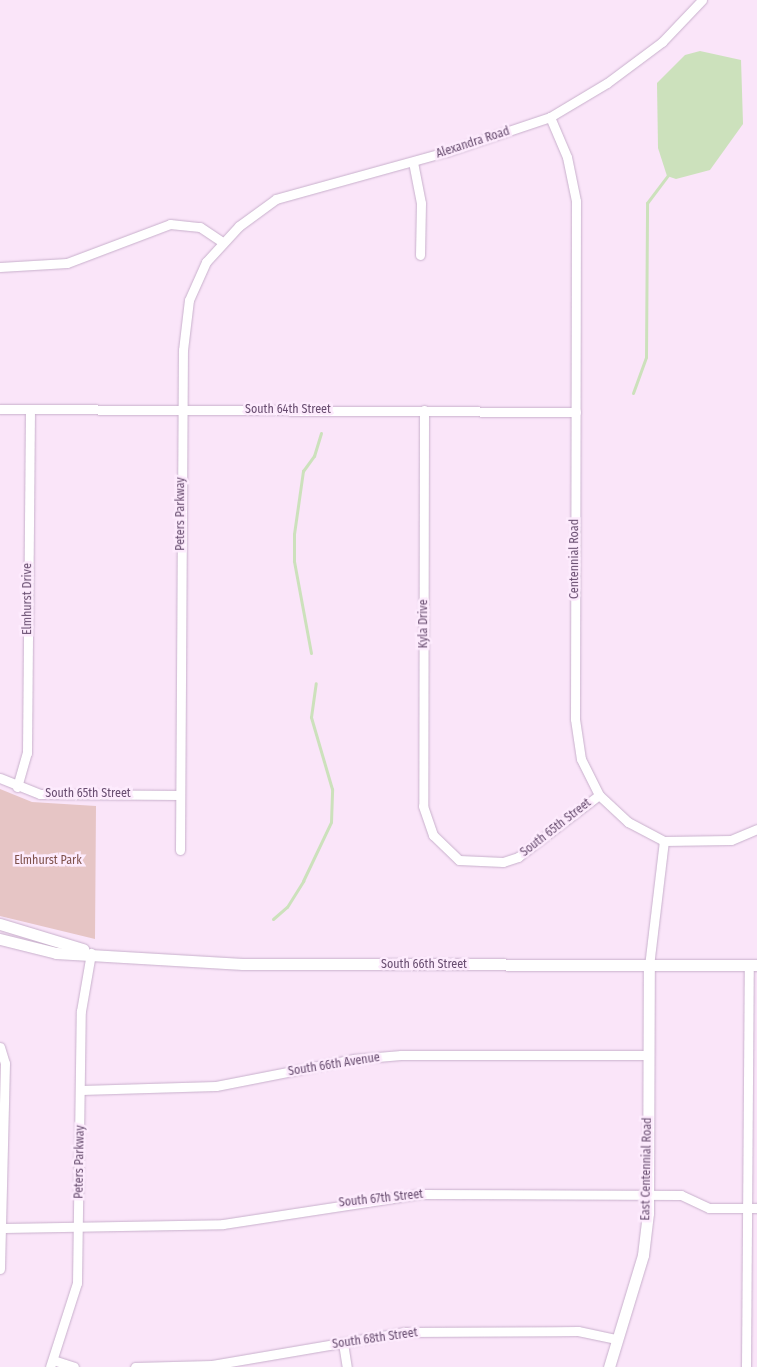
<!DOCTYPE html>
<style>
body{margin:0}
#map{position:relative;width:757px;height:1367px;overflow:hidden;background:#fae5f9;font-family:"Fira Sans Condensed",sans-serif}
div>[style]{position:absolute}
.green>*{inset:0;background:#e6c5c5}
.water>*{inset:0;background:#cce1bc}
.stream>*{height:3px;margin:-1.5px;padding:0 1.5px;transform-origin:1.5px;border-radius:1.5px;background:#cce1bc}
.roads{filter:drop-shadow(0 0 1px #c8b0cc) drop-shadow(0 0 1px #c8b0cc)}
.minor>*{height:9px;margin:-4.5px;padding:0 4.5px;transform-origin:4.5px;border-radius:4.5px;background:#fff}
.tertiary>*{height:11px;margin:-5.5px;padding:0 5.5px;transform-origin:5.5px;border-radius:5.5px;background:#fff}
span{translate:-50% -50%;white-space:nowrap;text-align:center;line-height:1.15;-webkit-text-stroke:5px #fdebfd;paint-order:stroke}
.street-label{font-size:12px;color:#684d70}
.park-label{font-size:12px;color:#7f524c}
</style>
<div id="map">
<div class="green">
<i style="clip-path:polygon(0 789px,32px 802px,96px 806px,95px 939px,0 916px)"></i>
</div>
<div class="water">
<i style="clip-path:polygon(700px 51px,741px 60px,743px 124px,710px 170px,676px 179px,667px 176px,658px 148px,657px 83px,685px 55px)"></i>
</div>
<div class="stream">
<i style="left:633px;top:393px;width:38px;rotate:-70deg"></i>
<i style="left:646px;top:357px;width:154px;rotate:-89.6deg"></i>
<i style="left:647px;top:203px;width:34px;rotate:-53deg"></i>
<i style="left:311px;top:653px;width:94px;rotate:-100.5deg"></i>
<i style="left:294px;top:561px;width:27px;rotate:-90deg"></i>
<i style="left:294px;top:534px;width:64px;rotate:-81.9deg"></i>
<i style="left:303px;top:471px;width:19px;rotate:-54deg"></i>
<i style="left:314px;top:456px;width:24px;rotate:-73deg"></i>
<i style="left:273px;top:919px;width:18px;rotate:-41deg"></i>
<i style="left:287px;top:907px;width:31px;rotate:-58deg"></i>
<i style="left:303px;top:881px;width:65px;rotate:-64.6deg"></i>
<i style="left:331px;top:822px;width:33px;rotate:-88deg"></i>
<i style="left:332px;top:789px;width:75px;rotate:-106.3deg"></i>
<i style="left:311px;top:717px;width:34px;rotate:-82deg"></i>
</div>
<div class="roads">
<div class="minor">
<i style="left:550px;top:117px;width:43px;rotate:67deg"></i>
<i style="left:567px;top:157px;width:45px;rotate:78.4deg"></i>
<i style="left:576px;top:201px;width:518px;rotate:90.11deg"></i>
<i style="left:575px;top:719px;width:40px;rotate:81.5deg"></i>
<i style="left:581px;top:759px;width:40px;rotate:63.4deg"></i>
<i style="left:599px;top:795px;width:40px;rotate:43deg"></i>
<i style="left:628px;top:822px;width:41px;rotate:27.8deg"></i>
<i style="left:664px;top:841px;width:67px;rotate:-0.9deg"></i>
<i style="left:731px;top:840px;width:28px;rotate:-23deg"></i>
<i style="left:413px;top:162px;width:42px;rotate:79deg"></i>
<i style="left:421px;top:203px;width:52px;rotate:91.1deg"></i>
<i style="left:0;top:267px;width:67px;rotate:-3.4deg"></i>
<i style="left:67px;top:263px;width:110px;rotate:-20.7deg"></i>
<i style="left:170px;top:224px;width:30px;rotate:6deg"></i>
<i style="left:200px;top:227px;width:27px;rotate:34deg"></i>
<i style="left:0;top:409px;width:576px;rotate:0.3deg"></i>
<i style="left:424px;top:410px;width:396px;rotate:90.1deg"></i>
<i style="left:423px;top:806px;width:31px;rotate:71deg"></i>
<i style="left:433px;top:835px;width:36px;rotate:44deg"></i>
<i style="left:459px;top:860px;width:44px;rotate:2.6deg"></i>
<i style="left:503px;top:862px;width:16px;rotate:-18deg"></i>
<i style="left:518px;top:857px;width:102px;rotate:-37.4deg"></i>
<i style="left:0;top:778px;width:43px;rotate:21.8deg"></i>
<i style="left:40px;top:794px;width:140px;rotate:0.4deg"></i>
<i style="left:17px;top:787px;width:35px;rotate:-74deg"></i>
<i style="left:27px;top:753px;width:344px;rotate:-89.5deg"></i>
<i style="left:180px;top:850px;width:500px;rotate:-89.66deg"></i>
<i style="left:183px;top:350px;width:50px;rotate:-83.2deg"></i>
<i style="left:189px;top:300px;width:42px;rotate:-65.9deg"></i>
<i style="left:206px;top:262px;width:49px;rotate:-47.5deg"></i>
<i style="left:239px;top:226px;width:46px;rotate:-36.1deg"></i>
<i style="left:276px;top:199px;width:176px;rotate:-15.5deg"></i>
<i style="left:446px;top:152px;width:110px;rotate:-18.6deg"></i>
<i style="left:550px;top:117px;width:66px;rotate:-30.8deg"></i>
<i style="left:607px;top:83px;width:69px;rotate:-36.7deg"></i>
<i style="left:662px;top:42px;width:58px;rotate:-46.4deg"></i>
<i style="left:649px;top:966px;width:126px;rotate:-83.2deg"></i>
<i style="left:0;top:1047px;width:17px;rotate:73deg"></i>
<i style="left:5px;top:1063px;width:206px;rotate:91.4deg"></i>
<i style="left:81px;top:1090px;width:135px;rotate:-1.7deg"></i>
<i style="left:216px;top:1086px;width:141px;rotate:-11.1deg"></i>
<i style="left:354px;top:1059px;width:47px;rotate:-4.9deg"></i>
<i style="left:401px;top:1055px;width:248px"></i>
<i style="left:4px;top:1228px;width:219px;rotate:-1deg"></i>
<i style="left:223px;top:1224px;width:197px;rotate:-8.7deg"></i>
<i style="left:418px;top:1194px;width:263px;rotate:0.2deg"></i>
<i style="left:681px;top:1195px;width:31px;rotate:25deg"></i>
<i style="left:709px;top:1208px;width:48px"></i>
<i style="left:343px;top:1343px;width:24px;rotate:81deg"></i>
<i style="left:53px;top:1360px;width:22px;rotate:18deg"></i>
<i style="left:50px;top:1367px;width:88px;rotate:-72.2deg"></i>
<i style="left:77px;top:1283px;width:272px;rotate:-89.2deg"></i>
<i style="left:81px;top:1011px;width:59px;rotate:-80.2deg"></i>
<i style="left:135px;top:1367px;width:77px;rotate:-1.5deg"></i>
<i style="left:212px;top:1365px;width:196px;rotate:-9.7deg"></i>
<i style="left:405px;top:1332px;width:173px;rotate:-0.3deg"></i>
<i style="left:578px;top:1331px;width:38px;rotate:12deg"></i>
<i style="left:746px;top:1367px;width:402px;rotate:-89.6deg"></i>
</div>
<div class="tertiary">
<i style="left:0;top:924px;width:87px;rotate:16.8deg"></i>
<i style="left:0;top:939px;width:58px;rotate:14deg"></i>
<i style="left:56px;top:953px;width:187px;rotate:3.4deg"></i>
<i style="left:243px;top:964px;width:514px;rotate:0.11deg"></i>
<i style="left:609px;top:1367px;width:117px;rotate:-73.1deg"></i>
<i style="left:643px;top:1255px;width:42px;rotate:-83.2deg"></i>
<i style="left:648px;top:1213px;width:247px;rotate:-89.8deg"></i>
</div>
</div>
<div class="street-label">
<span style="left:473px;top:143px;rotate:-18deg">Alexandra Road</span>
<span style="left:288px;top:410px">South 64th Street</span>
<span style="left:181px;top:514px;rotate:-90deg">Peters Parkway</span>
<span style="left:575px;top:559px;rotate:-90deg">Centennial Road</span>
<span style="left:28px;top:599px;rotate:-90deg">Elmhurst Drive</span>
<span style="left:424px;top:624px;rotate:-90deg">Kyla Drive</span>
<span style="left:88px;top:794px">South 65th Street</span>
<span style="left:556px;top:828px;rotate:-38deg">South 65th Street</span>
<span style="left:424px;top:965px">South 66th Street</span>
<span style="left:334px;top:1065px;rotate:-9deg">South 66th Avenue</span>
<span style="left:80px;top:1162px;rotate:-89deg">Peters Parkway</span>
<span style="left:647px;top:1169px;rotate:-89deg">East Centennial Road</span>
<span style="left:381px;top:1199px;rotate:-6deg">South 67th Street</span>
<span style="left:375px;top:1339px;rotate:-8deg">South 68th Street</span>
</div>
<div class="park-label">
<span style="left:48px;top:861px">Elmhurst Park</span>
</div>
</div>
